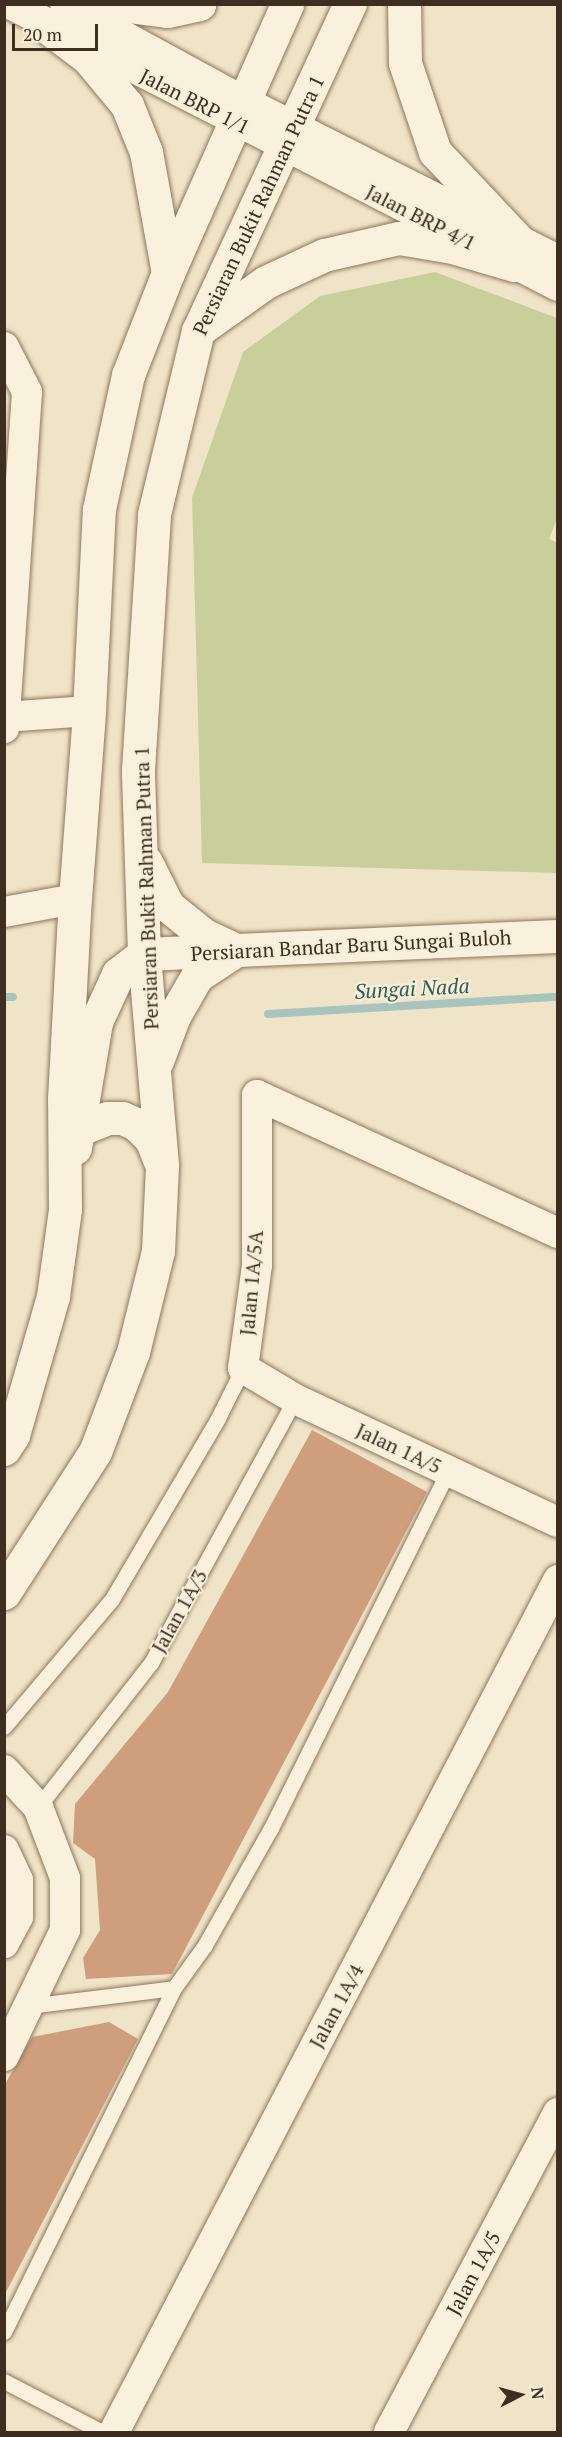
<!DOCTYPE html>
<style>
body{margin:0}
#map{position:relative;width:562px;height:2437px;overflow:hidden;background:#f0e4c8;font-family:"PT Serif",serif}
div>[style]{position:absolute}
.green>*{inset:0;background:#c9cf9b}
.stream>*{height:8px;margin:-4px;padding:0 4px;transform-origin:4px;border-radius:4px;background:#a9c4bc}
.building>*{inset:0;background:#cf9f7d}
.roads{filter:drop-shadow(0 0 2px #8d765c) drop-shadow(0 0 2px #8d765c)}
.lane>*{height:15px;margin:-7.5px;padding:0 7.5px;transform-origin:7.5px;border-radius:7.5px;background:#faf1dc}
.street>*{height:30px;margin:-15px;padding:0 15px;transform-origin:15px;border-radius:15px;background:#faf1dc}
.secondary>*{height:33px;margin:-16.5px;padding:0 16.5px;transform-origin:16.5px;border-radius:16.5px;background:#faf1dc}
span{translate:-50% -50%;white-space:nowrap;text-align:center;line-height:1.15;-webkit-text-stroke:4.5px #f7eed8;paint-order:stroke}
.street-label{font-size:20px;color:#3d2e20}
.water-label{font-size:21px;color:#2f5d5a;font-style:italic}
.frame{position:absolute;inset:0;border:6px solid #3d2e20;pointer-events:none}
.north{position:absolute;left:490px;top:2365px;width:60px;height:60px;-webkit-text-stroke:4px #f7eed8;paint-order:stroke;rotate:84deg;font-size:16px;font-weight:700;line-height:24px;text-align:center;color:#3d2e20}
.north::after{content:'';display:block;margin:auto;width:21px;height:27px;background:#3d2e20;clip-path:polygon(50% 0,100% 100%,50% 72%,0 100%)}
.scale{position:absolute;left:12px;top:24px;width:86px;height:27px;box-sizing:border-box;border:3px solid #3d2e20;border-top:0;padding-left:8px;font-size:18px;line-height:21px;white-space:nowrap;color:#3d2e20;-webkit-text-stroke:4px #f7eed8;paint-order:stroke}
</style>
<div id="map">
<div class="green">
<i style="clip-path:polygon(435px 272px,557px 318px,558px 516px,549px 539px,558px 543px,557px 873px,202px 863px,192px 498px,243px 352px,320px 296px)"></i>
</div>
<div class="stream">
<i style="left:4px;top:997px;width:9px"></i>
<i style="left:268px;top:1014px;width:290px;rotate:-3.4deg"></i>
</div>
<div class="building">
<i style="clip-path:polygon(312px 1430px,427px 1492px,172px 1974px,86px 1979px,83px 1958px,100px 1930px,95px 1859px,73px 1843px,75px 1804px,168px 1692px)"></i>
<i style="clip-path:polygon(109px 2022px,138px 2039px,4px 2296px,4px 2086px,32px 2037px)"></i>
</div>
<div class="roads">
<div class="lane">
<i style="left:4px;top:1727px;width:167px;rotate:-49.8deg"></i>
<i style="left:112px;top:1599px;width:210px;rotate:-59.6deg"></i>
<i style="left:218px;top:1418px;width:56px;rotate:-63.4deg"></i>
<i style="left:38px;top:1807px;width:183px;rotate:-51.9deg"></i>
<i style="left:151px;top:1663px;width:301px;rotate:-61.4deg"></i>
<i style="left:28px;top:2006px;width:147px;rotate:-7deg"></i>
<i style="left:174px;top:1988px;width:53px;rotate:-54.2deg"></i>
<i style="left:205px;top:1945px;width:134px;rotate:-60.6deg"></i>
<i style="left:271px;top:1828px;width:398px;rotate:-63.6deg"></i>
<i style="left:4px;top:2332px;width:384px;rotate:-63.7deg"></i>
<i style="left:4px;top:2381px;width:110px;rotate:27.5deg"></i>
</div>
<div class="street">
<i style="left:10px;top:4px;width:616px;rotate:27.23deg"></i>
<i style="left:65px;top:4px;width:205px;rotate:28.6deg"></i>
<i style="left:245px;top:102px;width:351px;rotate:26.8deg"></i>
<i style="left:4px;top:347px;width:51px;rotate:62.9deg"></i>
<i style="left:27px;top:392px;width:337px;rotate:93.9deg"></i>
<i style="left:4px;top:717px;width:85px;rotate:-4deg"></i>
<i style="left:4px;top:912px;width:72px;rotate:-10.4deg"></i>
<i style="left:558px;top:1233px;width:331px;rotate:-155.4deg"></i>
<i style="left:257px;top:1095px;width:170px;rotate:90deg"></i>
<i style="left:257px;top:1265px;width:104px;rotate:97.7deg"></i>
<i style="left:243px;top:1368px;width:61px;rotate:30.8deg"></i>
<i style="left:295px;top:1399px;width:290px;rotate:25.1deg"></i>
<i style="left:4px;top:1770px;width:50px;rotate:47.4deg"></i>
<i style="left:38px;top:1807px;width:76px;rotate:69.2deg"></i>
<i style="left:65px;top:1878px;width:52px;rotate:90deg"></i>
<i style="left:65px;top:1930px;width:140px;rotate:115.8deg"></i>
<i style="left:4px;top:1850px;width:33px;rotate:65deg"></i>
<i style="left:18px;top:1880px;width:37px;rotate:90deg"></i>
<i style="left:18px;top:1917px;width:30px;rotate:118deg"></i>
<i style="left:114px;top:2432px;width:961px;rotate:-62.47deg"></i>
<i style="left:389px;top:2432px;width:361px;rotate:-62.1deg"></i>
</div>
<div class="secondary">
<i style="left:112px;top:4px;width:55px;rotate:7.3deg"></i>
<i style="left:167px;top:11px;width:33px;rotate:-12deg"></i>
<i style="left:404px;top:4px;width:59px;rotate:89deg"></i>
<i style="left:405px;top:63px;width:94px;rotate:71.4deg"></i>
<i style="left:435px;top:152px;width:122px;rotate:46.7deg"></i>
<i style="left:42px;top:23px;width:58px;rotate:37.3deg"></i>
<i style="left:88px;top:58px;width:61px;rotate:50.3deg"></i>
<i style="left:127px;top:105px;width:51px;rotate:68deg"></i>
<i style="left:146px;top:152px;width:123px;rotate:79.7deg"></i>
<i style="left:200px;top:329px;width:81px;rotate:-35.5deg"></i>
<i style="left:266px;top:282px;width:64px;rotate:-25deg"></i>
<i style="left:324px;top:255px;width:77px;rotate:-12.8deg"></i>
<i style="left:399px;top:238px;width:54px;rotate:9.6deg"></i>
<i style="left:452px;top:247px;width:65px;rotate:16.2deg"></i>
<i style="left:146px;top:862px;width:49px;rotate:63.4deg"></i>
<i style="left:168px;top:906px;width:46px;rotate:38.9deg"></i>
<i style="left:204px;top:935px;width:35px;rotate:25deg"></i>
<i style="left:144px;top:954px;width:414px;rotate:-2.5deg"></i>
<i style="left:157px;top:1061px;width:48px;rotate:-69.3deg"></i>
<i style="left:174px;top:1016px;width:46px;rotate:-60.1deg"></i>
<i style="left:197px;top:976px;width:45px;rotate:-33.3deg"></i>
<i style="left:81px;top:1111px;width:90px;rotate:-80.4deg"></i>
<i style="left:96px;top:1022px;width:53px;rotate:-65.4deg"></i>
<i style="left:118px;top:974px;width:33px;rotate:-38deg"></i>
<i style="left:75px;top:1148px;width:18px;rotate:-81deg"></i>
<i style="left:78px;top:1130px;width:31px;rotate:-22deg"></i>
<i style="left:107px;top:1118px;width:15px"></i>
<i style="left:122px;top:1118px;width:15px;rotate:23deg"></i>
<i style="left:136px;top:1124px;width:21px;rotate:45deg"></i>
<i style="left:151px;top:1139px;width:24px;rotate:68deg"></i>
<i style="left:4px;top:1449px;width:17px;rotate:-57deg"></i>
<i style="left:13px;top:1435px;width:145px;rotate:-73.9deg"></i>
<i style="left:53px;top:1296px;width:88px;rotate:-82.1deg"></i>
<i style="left:65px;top:1209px;width:110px;rotate:-90.5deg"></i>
<i style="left:64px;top:1099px;width:200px;rotate:-86.9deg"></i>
<i style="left:75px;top:899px;width:189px;rotate:-85.7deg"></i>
<i style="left:89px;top:711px;width:202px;rotate:-87.2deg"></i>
<i style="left:99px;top:509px;width:137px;rotate:-77.8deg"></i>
<i style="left:128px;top:375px;width:110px;rotate:-68.6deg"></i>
<i style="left:168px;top:273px;width:294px;rotate:-66.1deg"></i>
<i style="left:4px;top:1593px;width:168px;rotate:-57.2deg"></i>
<i style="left:95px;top:1452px;width:107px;rotate:-69.2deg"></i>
<i style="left:133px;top:1352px;width:104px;rotate:-76.1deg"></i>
<i style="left:158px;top:1251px;width:86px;rotate:-87.3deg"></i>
<i style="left:162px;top:1165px;width:212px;rotate:-94.9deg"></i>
<i style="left:144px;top:954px;width:184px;rotate:-91.9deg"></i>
<i style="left:138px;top:770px;width:256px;rotate:-86.4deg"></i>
<i style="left:154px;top:514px;width:188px;rotate:-76.5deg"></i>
<i style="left:198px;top:331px;width:361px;rotate:-65.1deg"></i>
</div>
</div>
<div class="street-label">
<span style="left:195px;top:101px;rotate:27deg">Jalan BRP 1/1</span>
<span style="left:258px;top:205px;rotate:-65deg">Persiaran Bukit Rahman Putra 1</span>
<span style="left:421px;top:217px;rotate:27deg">Jalan BRP 4/1</span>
<span style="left:146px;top:888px;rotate:-92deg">Persiaran Bukit Rahman Putra 1</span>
<span style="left:351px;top:945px;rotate:-3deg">Persiaran Bandar Baru Sungai Buloh</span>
<span style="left:251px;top:1283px;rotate:-85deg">Jalan 1A/5A</span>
<span style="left:399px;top:1448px;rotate:25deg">Jalan 1A/5</span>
<span style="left:179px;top:1611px;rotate:-61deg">Jalan 1A/3</span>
<span style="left:336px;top:2006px;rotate:-62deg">Jalan 1A/4</span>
<span style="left:473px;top:2273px;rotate:-62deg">Jalan 1A/5</span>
</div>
<div class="water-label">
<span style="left:412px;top:988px;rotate:-3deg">Sungai Nada</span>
</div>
<div class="frame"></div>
<div class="north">N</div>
<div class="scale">20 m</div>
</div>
